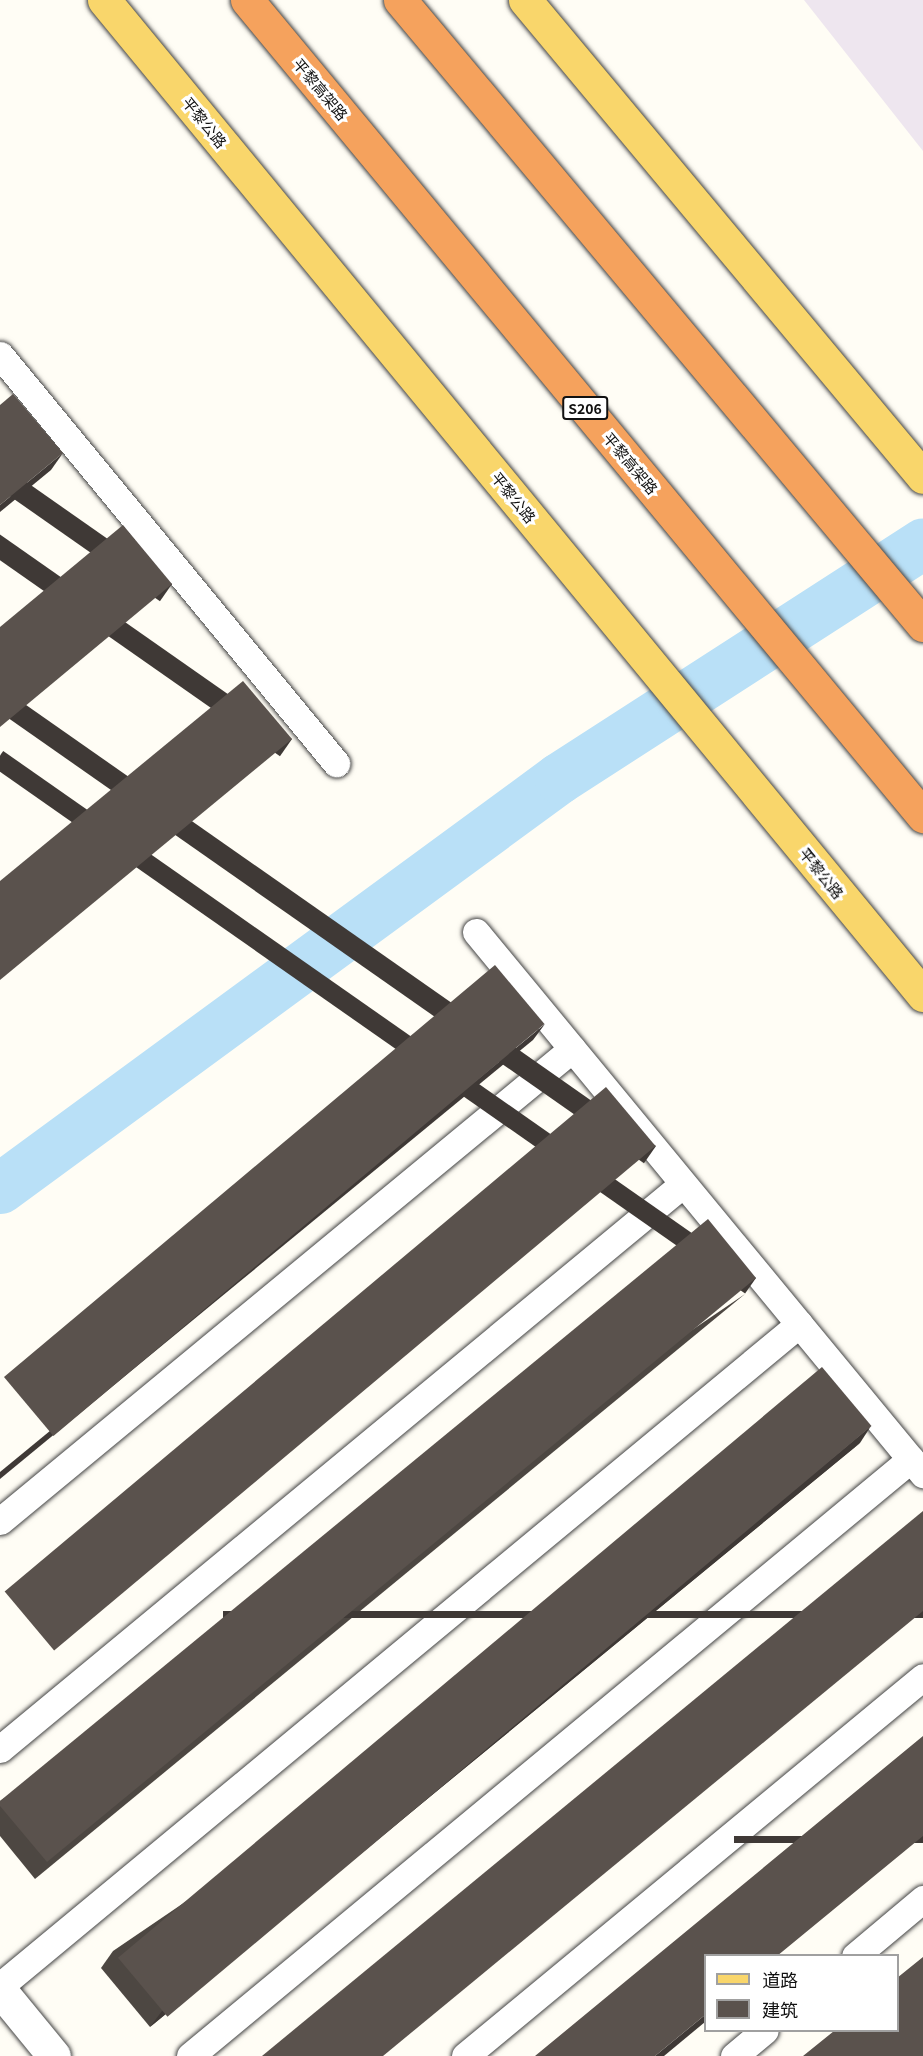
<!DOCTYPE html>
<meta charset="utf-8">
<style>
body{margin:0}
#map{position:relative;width:923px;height:2056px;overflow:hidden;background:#fffdf5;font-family:Georgia,"Noto Sans SC",serif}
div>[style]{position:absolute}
.industrial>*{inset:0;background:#eee6ef}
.canal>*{height:51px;margin:-25.5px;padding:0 25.5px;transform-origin:25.5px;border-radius:25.5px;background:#b9e0f7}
.roads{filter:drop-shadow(0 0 2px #444) drop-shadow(0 0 2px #444)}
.lane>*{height:27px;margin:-13.5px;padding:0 13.5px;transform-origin:13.5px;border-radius:13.5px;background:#fff}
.street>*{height:33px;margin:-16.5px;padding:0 16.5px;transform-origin:16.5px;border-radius:16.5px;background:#fff}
.primary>*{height:33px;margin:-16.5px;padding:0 16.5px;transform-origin:16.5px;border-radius:16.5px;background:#f9d66b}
.highway>*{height:33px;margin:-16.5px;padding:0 16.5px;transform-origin:16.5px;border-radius:16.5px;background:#f5a25d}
.wall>*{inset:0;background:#4d4742}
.shaded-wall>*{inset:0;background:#3f3936;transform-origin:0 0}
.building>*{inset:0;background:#5a524d;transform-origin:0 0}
span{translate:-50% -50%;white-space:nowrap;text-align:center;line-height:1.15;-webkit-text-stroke:6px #fff;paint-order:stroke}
.shield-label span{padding:2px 4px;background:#fff;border:2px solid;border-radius:4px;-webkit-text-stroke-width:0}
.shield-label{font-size:14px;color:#111;font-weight:700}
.street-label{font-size:15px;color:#111}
.legend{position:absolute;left:704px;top:1954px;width:195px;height:78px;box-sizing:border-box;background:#fff;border:2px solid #a0a0a0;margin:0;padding:8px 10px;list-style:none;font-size:18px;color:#111}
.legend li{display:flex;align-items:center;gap:12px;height:30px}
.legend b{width:30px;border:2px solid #a0a0a0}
</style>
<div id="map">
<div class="industrial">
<i style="clip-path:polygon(804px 0,923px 0,923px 151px)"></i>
</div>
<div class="canal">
<i style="left:0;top:1188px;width:693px;rotate:-36.26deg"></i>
<i style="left:559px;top:778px;width:433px;rotate:-32.8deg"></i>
</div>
<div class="roads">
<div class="lane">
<i style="left:0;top:355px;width:529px;rotate:50.53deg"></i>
<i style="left:476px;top:932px;width:703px;rotate:50.49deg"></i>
<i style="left:0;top:1521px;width:742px;rotate:-39.53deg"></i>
<i style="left:0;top:1749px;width:886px;rotate:-39.6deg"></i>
<i style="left:855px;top:1956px;width:89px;rotate:-40deg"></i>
<i style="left:0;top:1986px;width:1038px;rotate:-39.64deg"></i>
<i style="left:190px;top:2056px;width:936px;rotate:-39.63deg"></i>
<i style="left:465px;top:2056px;width:594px;rotate:-39.61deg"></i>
<i style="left:734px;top:2056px;width:40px;rotate:-40deg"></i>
</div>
<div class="street">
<i style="left:0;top:1990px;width:85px;rotate:50.7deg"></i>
</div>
<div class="primary">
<i style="left:104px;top:0;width:1289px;rotate:50.54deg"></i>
<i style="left:525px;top:0;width:621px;rotate:50.16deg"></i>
</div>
<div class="highway">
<i style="left:247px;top:0;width:1060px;rotate:50.36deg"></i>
<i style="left:400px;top:0;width:815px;rotate:50.08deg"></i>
</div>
</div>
<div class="wall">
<i style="clip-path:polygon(745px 1294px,35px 1879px,0 1836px,0 1801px)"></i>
<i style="clip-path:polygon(860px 1443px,150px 2027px,101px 1968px,113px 1951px)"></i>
</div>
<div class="shaded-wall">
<i style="clip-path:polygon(63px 453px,51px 470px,0 512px,0 505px)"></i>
<i style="left:172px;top:584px;width:21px;height:224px;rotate:125deg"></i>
<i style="left:292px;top:739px;width:21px;height:379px;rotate:125deg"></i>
<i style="clip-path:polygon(545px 1024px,533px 1040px,0 1479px,0 1472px)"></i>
<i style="left:656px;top:1146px;width:21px;height:850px;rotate:125deg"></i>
<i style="left:756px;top:1278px;width:19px;height:919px;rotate:125deg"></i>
<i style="clip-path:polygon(871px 1426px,860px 1443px,150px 2027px,162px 2011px)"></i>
<i style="left:923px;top:1611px;width:7px;height:700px;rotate:90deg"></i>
<i style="left:923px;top:1836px;width:7px;height:189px;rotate:90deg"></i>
<i style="clip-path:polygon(705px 2015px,705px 2022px,664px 2056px,655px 2056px)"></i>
</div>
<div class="building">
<i style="clip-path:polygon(13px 394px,63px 453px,0 505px,0 405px)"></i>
<i style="clip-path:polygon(123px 525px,172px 584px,0 727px,0 627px)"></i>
<i style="clip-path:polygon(243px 681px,292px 739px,0 980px,0 881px)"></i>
<i style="left:495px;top:965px;width:77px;height:641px;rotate:50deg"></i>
<i style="left:606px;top:1087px;width:77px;height:785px;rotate:50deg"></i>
<i style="clip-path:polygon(708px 1219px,756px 1278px,47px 1862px,0 1806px,0 1801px)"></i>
<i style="left:822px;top:1367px;width:77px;height:919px;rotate:50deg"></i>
<i style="clip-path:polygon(923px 1511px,923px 1611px,383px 2056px,262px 2056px)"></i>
<i style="clip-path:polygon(923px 1736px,923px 1836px,777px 1956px,705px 1956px,705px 2015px,655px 2056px,535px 2056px)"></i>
<i style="clip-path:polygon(923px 1957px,923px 2056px,803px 2056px,834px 2031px,897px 2031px,897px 1978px)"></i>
</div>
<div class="shield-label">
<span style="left:585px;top:408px">S206</span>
</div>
<div class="street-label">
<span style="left:321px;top:89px;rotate:50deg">平黎高架路</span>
<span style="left:205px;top:122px;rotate:51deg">平黎公路</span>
<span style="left:631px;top:463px;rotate:50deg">平黎高架路</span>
<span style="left:514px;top:497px;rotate:51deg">平黎公路</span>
<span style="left:822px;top:873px;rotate:51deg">平黎公路</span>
</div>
<ul class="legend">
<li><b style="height:8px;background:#f9d66b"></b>道路</li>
<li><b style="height:16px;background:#5a524d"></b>建筑</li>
</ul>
</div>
